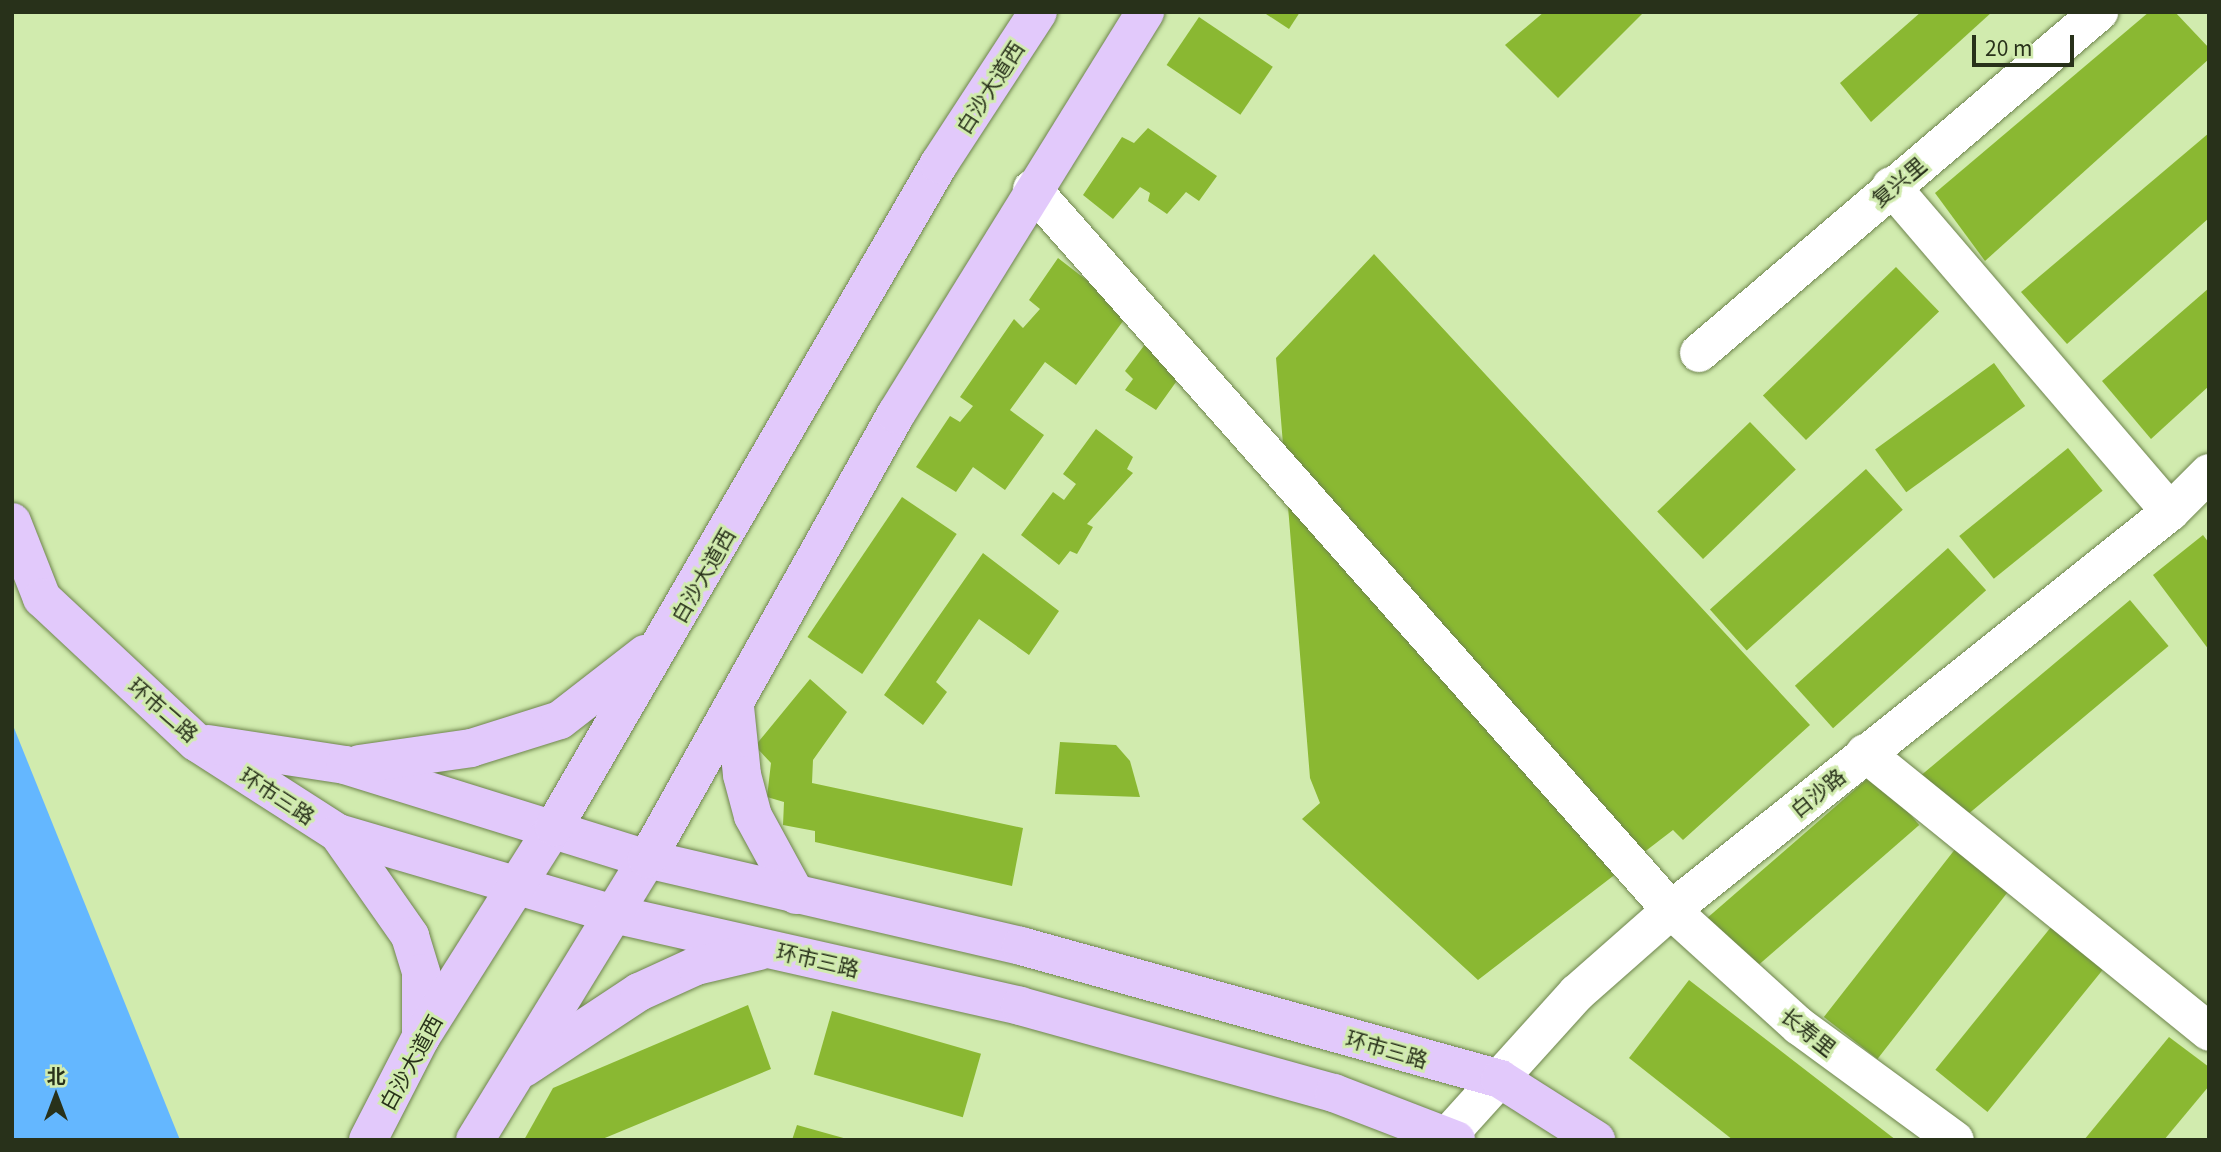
<!DOCTYPE html>
<meta charset="utf-8">
<style>
body{margin:0}
#map{position:relative;width:2221px;height:1152px;overflow:hidden;background:#d1ebae;font-family:Georgia,"Noto Sans SC",serif}
div>[style]{position:absolute}
.water>*{inset:0;background:#64b7ff}
.building>*{inset:0;background:#8ab832;transform-origin:0 0}
.roads{filter:drop-shadow(0 0 2px #6e844d) drop-shadow(0 0 2px #6e844d)}
.minor>*{height:38px;margin:-19px;padding:0 19px;transform-origin:19px;border-radius:19px;background:#fff}
.major>*{height:38px;margin:-19px;padding:0 19px;transform-origin:19px;border-radius:19px;background:#e2c9fb}
span{translate:-50% -50%;white-space:nowrap;text-align:center;line-height:1.15;-webkit-text-stroke:6px #d1ebae;paint-order:stroke}
.street-label{font-size:21px;color:#28311a}
.frame{position:absolute;inset:0;border:14px solid #28311a;pointer-events:none}
.north{position:absolute;left:21px;top:1061px;width:70px;height:70px;-webkit-text-stroke:5px #d1ebae;paint-order:stroke;rotate:0deg;font-size:19px;font-weight:700;line-height:28px;text-align:center;color:#28311a}
.north::after{content:'';display:block;margin:auto;width:24px;height:32px;background:#28311a;clip-path:polygon(50% 0,100% 100%,50% 72%,0 100%)}
.scale{position:absolute;left:1972px;top:35px;width:102px;height:32px;box-sizing:border-box;border:4px solid #28311a;border-top:0;padding-left:9px;font-size:21px;line-height:24px;white-space:nowrap;color:#28311a;-webkit-text-stroke:5px #d1ebae;paint-order:stroke}
</style>
<div id="map">
<div class="water">
<i style="clip-path:polygon(12px 723px,180px 1140px,12px 1140px)"></i>
</div>
<div class="building">
<i style="clip-path:polygon(1263px 12px,1300px 12px,1289px 29px)"></i>
<i style="clip-path:polygon(1544px 12px,1644px 12px,1558px 98px,1505px 45px)"></i>
<i style="clip-path:polygon(1921px 12px,1992px 12px,1871px 122px,1840px 83px)"></i>
<i style="clip-path:polygon(2149px 12px,2175px 12px,2209px 48px,2209px 59px,1985px 261px,1935px 193px)"></i>
<i style="left:1199px;top:17px;width:89px;height:58px;rotate:34deg"></i>
<i style="clip-path:polygon(1148px 128px,1217px 176px,1199px 201px,1186px 192px,1167px 214px,1148px 201px,1150px 193px,1140px 187px,1113px 219px,1083px 195px,1122px 137px,1134px 143px)"></i>
<i style="clip-path:polygon(2209px 133px,2209px 218px,2067px 344px,2021px 292px)"></i>
<i style="clip-path:polygon(1374px 254px,1810px 725px,1683px 840px,1673px 830px,1478px 980px,1302px 819px,1320px 803px,1310px 778px,1276px 358px)"></i>
<i style="clip-path:polygon(1058px 258px,1129px 313px,1076px 385px,1045px 362px,1010px 410px,1044px 435px,1005px 490px,973px 467px,956px 492px,916px 467px,950px 416px,960px 422px,973px 406px,960px 397px,1014px 319px,1023px 328px,1040px 309px,1029px 300px)"></i>
<i style="left:1896px;top:267px;width:62px;height:185px;rotate:46deg"></i>
<i style="clip-path:polygon(2209px 288px,2209px 386px,2151px 439px,2102px 381px)"></i>
<i style="clip-path:polygon(1152px 335px,1191px 361px,1156px 410px,1125px 390px,1133px 379px,1125px 371px)"></i>
<i style="left:1994px;top:363px;width:53px;height:147px;rotate:54deg"></i>
<i style="left:1750px;top:422px;width:66px;height:129px;rotate:46deg"></i>
<i style="clip-path:polygon(1096px 429px,1133px 457px,1127px 469px,1133px 473px,1087px 524px,1093px 527px,1077px 554px,1070px 551px,1059px 565px,1021px 535px,1053px 492px,1064px 500px,1076px 484px,1063px 474px)"></i>
<i style="left:2068px;top:448px;width:55px;height:140px;rotate:51deg"></i>
<i style="left:1866px;top:469px;width:55px;height:210px;rotate:48deg"></i>
<i style="left:902px;top:497px;width:66px;height:169px;rotate:34deg"></i>
<i style="clip-path:polygon(2203px 535px,2209px 543px,2209px 650px,2153px 575px)"></i>
<i style="left:1948px;top:548px;width:57px;height:206px;rotate:48deg"></i>
<i style="clip-path:polygon(983px 553px,1059px 611px,1029px 655px,979px 619px,936px 682px,947px 692px,923px 725px,884px 695px)"></i>
<i style="left:2130px;top:600px;width:60px;height:275px;rotate:50deg"></i>
<i style="clip-path:polygon(810px 679px,847px 712px,813px 760px,812px 783px,1023px 828px,1012px 886px,815px 842px,815px 831px,783px 825px,784px 802px,767px 797px,771px 763px,755px 746px)"></i>
<i style="clip-path:polygon(1060px 742px,1116px 745px,1130px 761px,1140px 797px,1055px 794px)"></i>
<i style="left:1874px;top:773px;width:69px;height:223px;rotate:49deg"></i>
<i style="left:1963px;top:839px;width:68px;height:226px;rotate:38deg"></i>
<i style="left:2060px;top:916px;width:67px;height:198px;rotate:39deg"></i>
<i style="clip-path:polygon(1689px 980px,1896px 1140px,1733px 1140px,1629px 1058px)"></i>
<i style="clip-path:polygon(748px 1005px,771px 1069px,600px 1140px,524px 1140px,553px 1088px)"></i>
<i style="left:832px;top:1011px;width:155px;height:66px;rotate:16deg"></i>
<i style="clip-path:polygon(2169px 1037px,2209px 1067px,2209px 1086px,2164px 1140px,2084px 1140px)"></i>
<i style="clip-path:polygon(797px 1125px,847px 1139px,847px 1140px,792px 1140px)"></i>
</div>
<div class="roads">
<div class="minor">
<i style="left:1891px;top:186px;width:429px;rotate:49.4deg"></i>
<i style="left:1032px;top:189px;width:963px;rotate:48.45deg"></i>
<i style="left:1671px;top:910px;width:173px;rotate:42.2deg"></i>
<i style="left:1799px;top:1026px;width:193px;rotate:36.2deg"></i>
<i style="left:1699px;top:353px;width:526px;rotate:-40.45deg"></i>
<i style="left:1865px;top:753px;width:443px;rotate:39deg"></i>
<i style="left:1444px;top:1140px;width:198px;rotate:-47.9deg"></i>
<i style="left:1577px;top:993px;width:125px;rotate:-41.4deg"></i>
<i style="left:1671px;top:910px;width:638px;rotate:-38.58deg"></i>
<i style="left:2170px;top:512px;width:55px;rotate:-45deg"></i>
</div>
<div class="major">
<i style="left:12px;top:522px;width:82px;rotate:68.5deg"></i>
<i style="left:42px;top:598px;width:211px;rotate:43.1deg"></i>
<i style="left:196px;top:742px;width:169px;rotate:32.7deg"></i>
<i style="left:338px;top:833px;width:287px;rotate:16.4deg"></i>
<i style="left:613px;top:914px;width:417px;rotate:12.7deg"></i>
<i style="left:1020px;top:1006px;width:326px;rotate:15.5deg"></i>
<i style="left:1334px;top:1093px;width:131px;rotate:21.1deg"></i>
<i style="left:735px;top:707px;width:68px;rotate:84.1deg"></i>
<i style="left:742px;top:775px;width:42px;rotate:75deg"></i>
<i style="left:753px;top:816px;width:90px;rotate:61.4deg"></i>
<i style="left:208px;top:744px;width:139px;rotate:8.7deg"></i>
<i style="left:345px;top:765px;width:316px;rotate:17.3deg"></i>
<i style="left:647px;top:859px;width:384px;rotate:13.1deg"></i>
<i style="left:1021px;top:946px;width:497px;rotate:15.5deg"></i>
<i style="left:1500px;top:1079px;width:114px;rotate:32.4deg"></i>
<i style="left:359px;top:764px;width:113px;rotate:-8.1deg"></i>
<i style="left:471px;top:748px;width:93px;rotate:-17.5deg"></i>
<i style="left:560px;top:720px;width:108px;rotate:-37.8deg"></i>
<i style="left:338px;top:833px;width:126px;rotate:55deg"></i>
<i style="left:410px;top:936px;width:39px;rotate:73deg"></i>
<i style="left:421px;top:973px;width:64px;rotate:90deg"></i>
<i style="left:524px;top:1068px;width:138px;rotate:-33.5deg"></i>
<i style="left:639px;top:992px;width:63px;rotate:-24.5deg"></i>
<i style="left:696px;top:966px;width:65px;rotate:-13.4deg"></i>
<i style="left:368px;top:1140px;width:116px;rotate:-62.8deg"></i>
<i style="left:421px;top:1037px;width:249px;rotate:-57.7deg"></i>
<i style="left:554px;top:827px;width:767px;rotate:-59.86deg"></i>
<i style="left:939px;top:164px;width:181px;rotate:-56.9deg"></i>
<i style="left:475px;top:1140px;width:329px;rotate:-58.5deg"></i>
<i style="left:647px;top:859px;width:510px;rotate:-60.77deg"></i>
<i style="left:896px;top:414px;width:473px;rotate:-58.2deg"></i>
</div>
</div>
<div class="street-label">
<span style="left:989px;top:87px;rotate:-57deg">白沙大道西</span>
<span style="left:1898px;top:181px;rotate:-40deg">复兴里</span>
<span style="left:702px;top:575px;rotate:-60deg">白沙大道西</span>
<span style="left:164px;top:709px;rotate:41deg">环市二路</span>
<span style="left:1817px;top:792px;rotate:-39deg">白沙路</span>
<span style="left:278px;top:795px;rotate:33deg">环市三路</span>
<span style="left:818px;top:959px;rotate:13deg">环市三路</span>
<span style="left:1809px;top:1031px;rotate:38deg">长寿里</span>
<span style="left:1387px;top:1048px;rotate:16deg">环市三路</span>
<span style="left:410px;top:1062px;rotate:-61deg">白沙大道西</span>
</div>
<div class="frame"></div>
<div class="north">北</div>
<div class="scale">20 m</div>
</div>
